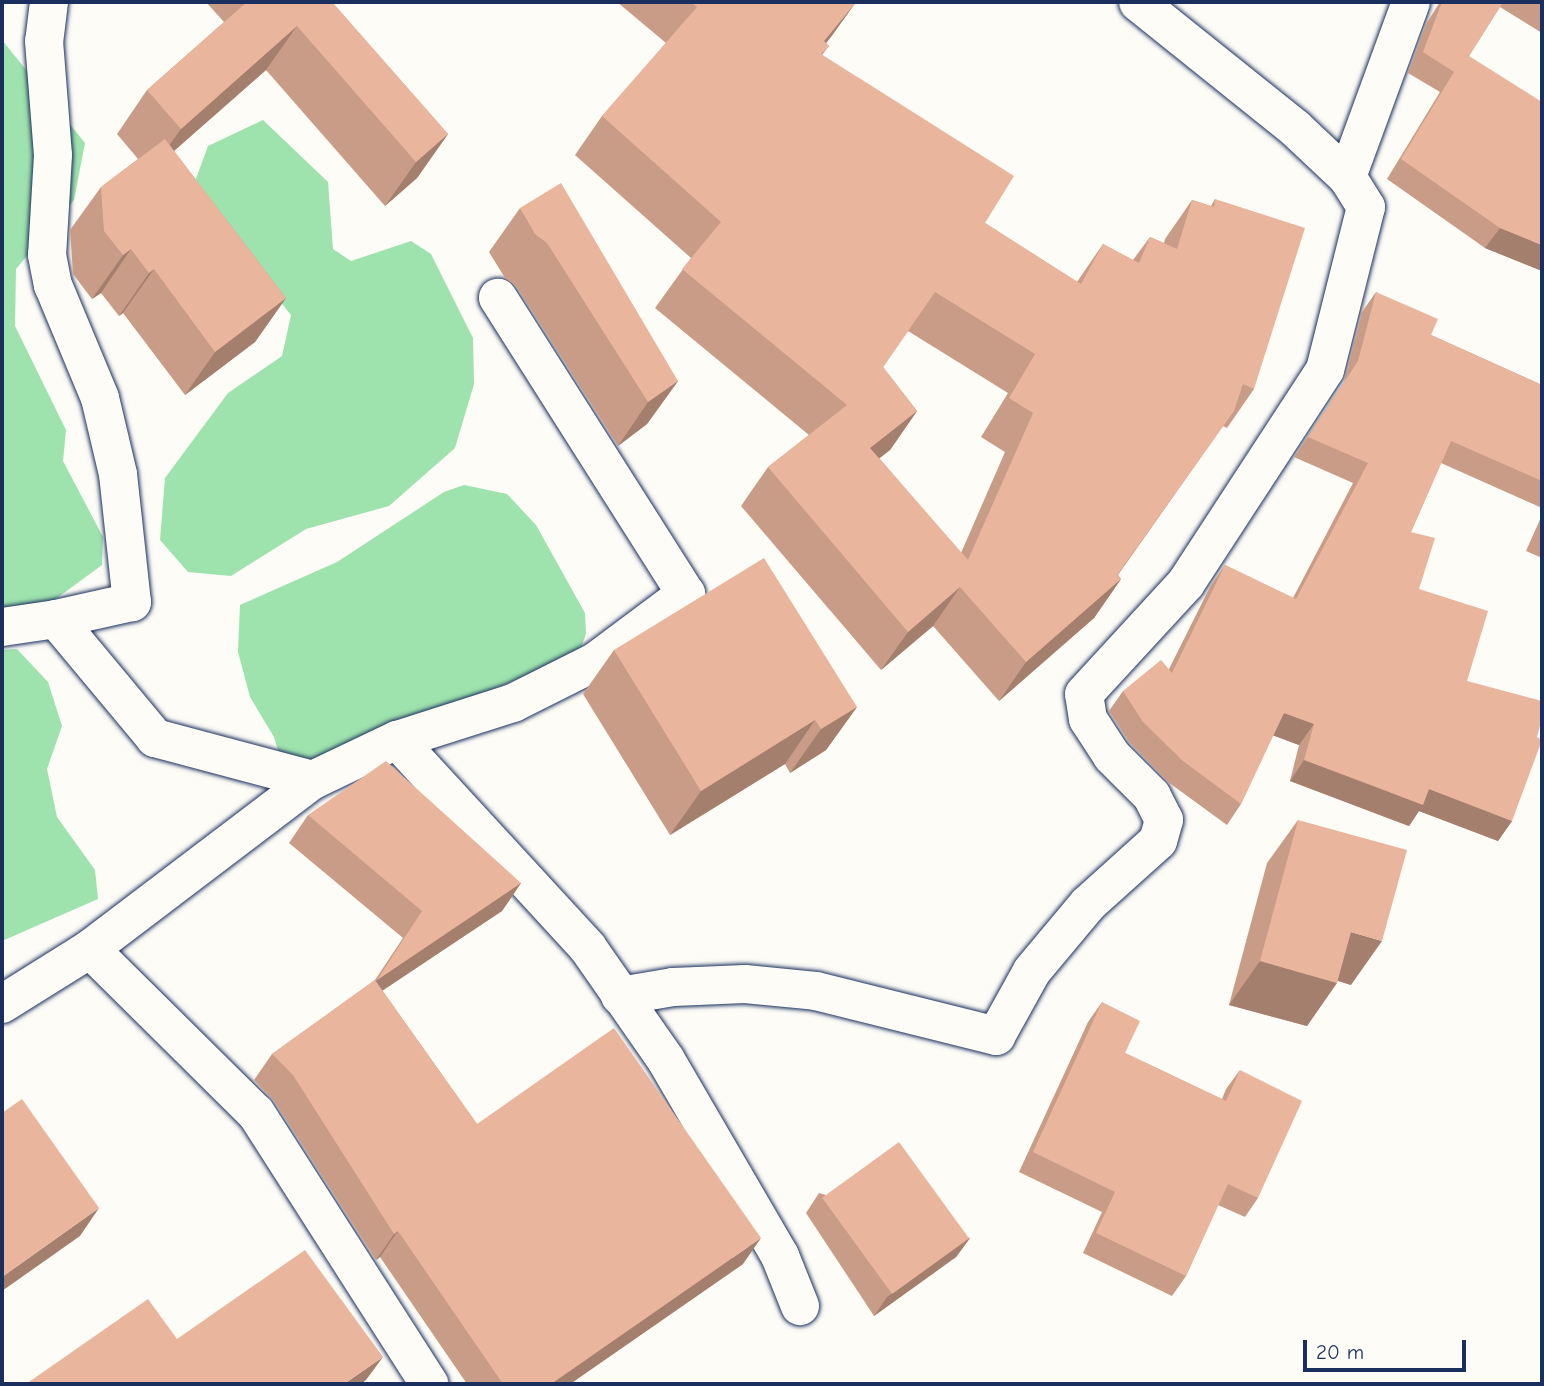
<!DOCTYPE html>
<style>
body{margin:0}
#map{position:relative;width:1544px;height:1386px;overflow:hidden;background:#fdfcf7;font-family:"Comic Neue",sans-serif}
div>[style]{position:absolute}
.green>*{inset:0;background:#9ee2ad}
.roads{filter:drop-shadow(0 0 2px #1b2f5e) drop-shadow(0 0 2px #1b2f5e)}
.minor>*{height:38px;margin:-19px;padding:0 19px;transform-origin:19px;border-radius:19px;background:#fdfcf7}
.wall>*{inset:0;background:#c99c87}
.shaded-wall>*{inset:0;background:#a47f6e}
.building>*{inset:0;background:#eab59d;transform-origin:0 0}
span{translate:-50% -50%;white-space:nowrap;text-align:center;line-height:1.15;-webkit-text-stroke:6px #fdfcf7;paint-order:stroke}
.frame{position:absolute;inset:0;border:4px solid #1b2f5e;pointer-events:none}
.scale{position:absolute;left:1303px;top:1340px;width:163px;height:32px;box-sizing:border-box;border:4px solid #1b2f5e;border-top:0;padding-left:9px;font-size:21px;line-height:24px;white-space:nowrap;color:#1b2f5e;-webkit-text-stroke:5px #fdfcf7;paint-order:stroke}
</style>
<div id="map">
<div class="green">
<i style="clip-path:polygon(2px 40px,85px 143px,74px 200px,16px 269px,15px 326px,66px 430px,63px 461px,103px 537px,102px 565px,53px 601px,2px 618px)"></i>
<i style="clip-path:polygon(263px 120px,328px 182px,333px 249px,351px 261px,411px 241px,431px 254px,473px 338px,474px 384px,455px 448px,389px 506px,306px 529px,231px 576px,188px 572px,160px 540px,165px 478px,228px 393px,282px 356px,291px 315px,201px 203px,194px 184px,208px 146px)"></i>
<i style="clip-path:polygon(464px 485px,507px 494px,536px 525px,585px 613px,586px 634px,579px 653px,286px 777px,274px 737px,250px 697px,238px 652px,240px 605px,337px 562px,444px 492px)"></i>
<i style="clip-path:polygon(17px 649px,48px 682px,62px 726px,47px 769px,57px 817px,95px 870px,98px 899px,2px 941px,2px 650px)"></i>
</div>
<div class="roads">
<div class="minor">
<i style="left:49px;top:2px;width:39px;rotate:97deg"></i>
<i style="left:44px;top:41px;width:114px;rotate:85.5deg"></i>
<i style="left:53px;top:155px;width:100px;rotate:93.4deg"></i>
<i style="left:47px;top:255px;width:31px;rotate:79deg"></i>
<i style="left:53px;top:285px;width:122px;rotate:67.4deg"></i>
<i style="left:100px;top:398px;width:78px;rotate:76.7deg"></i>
<i style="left:118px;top:474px;width:129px;rotate:83.8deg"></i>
<i style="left:132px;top:602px;width:78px;rotate:167.4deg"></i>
<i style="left:1347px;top:177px;width:186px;rotate:-69.9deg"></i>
<i style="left:2px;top:627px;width:55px;rotate:-8.4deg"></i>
<i style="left:56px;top:619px;width:155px;rotate:50.2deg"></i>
<i style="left:155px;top:738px;width:163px;rotate:14.9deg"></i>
<i style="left:397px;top:740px;width:282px;rotate:47.4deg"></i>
<i style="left:588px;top:948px;width:136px;rotate:55.1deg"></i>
<i style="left:666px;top:1060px;width:227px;rotate:59.8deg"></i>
<i style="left:780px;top:1256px;width:54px;rotate:68.2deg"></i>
<i style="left:90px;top:949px;width:233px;rotate:44.7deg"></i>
<i style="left:256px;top:1113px;width:322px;rotate:57.4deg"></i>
<i style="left:620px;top:996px;width:54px;rotate:-9.6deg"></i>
<i style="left:673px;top:987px;width:72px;rotate:-2.4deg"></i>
<i style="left:745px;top:984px;width:71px;rotate:5.6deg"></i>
<i style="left:816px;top:991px;width:186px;rotate:14deg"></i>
<i style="left:996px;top:1036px;width:74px;rotate:-61deg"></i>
<i style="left:1032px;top:971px;width:87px;rotate:-50.1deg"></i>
<i style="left:1088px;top:904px;width:94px;rotate:-42deg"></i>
<i style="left:1158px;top:841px;width:22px;rotate:-74deg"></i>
<i style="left:1164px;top:820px;width:27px;rotate:-117deg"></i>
<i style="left:1152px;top:796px;width:57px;rotate:-135deg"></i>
<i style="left:1112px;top:756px;width:44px;rotate:-123deg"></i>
<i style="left:1088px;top:719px;width:25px;rotate:-99deg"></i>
<i style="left:1084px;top:694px;width:151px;rotate:-47.4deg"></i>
<i style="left:1186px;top:583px;width:254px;rotate:-56.9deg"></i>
<i style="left:1325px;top:370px;width:168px;rotate:-75.9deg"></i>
<i style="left:1366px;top:207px;width:36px;rotate:-122deg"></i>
<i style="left:1347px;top:177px;width:71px;rotate:-136.7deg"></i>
<i style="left:1295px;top:128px;width:201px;rotate:-141.3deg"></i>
<i style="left:2px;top:1004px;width:104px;rotate:-32deg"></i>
<i style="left:90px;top:949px;width:280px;rotate:-37.2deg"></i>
<i style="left:313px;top:780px;width:93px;rotate:-25.5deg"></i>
<i style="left:397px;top:740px;width:122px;rotate:-17.7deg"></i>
<i style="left:513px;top:703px;width:92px;rotate:-26.6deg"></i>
<i style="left:595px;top:662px;width:114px;rotate:-36.8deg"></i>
<i style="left:686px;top:594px;width:351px;rotate:-122.4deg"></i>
</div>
</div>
<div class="wall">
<i style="clip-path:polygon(206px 2px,332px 2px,448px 134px,417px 178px,385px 206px,266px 70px,174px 151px,286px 298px,255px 342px,185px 395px,123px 313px,119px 316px,101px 293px,92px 299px,73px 274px,70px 230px,101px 187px,138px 159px,117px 134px,147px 90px,224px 22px)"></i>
<i style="clip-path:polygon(evenodd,617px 2px,856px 2px,826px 43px,829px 46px,822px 55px,985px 223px,1077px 282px,1103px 244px,1133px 260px,1150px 237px,1164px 243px,1165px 239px,1192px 200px,1211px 206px,1215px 199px,1254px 389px,1227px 428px,1223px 426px,1118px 575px,1121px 579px,1094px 618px,999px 701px,933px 626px,881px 670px,741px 506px,768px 467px,809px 435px,655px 308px,691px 258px,575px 155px,602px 116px,666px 43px,617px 2px,908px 331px,1008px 393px,981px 437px,1005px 452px,961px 553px,879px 458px,890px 450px,917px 411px,883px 367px,908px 331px)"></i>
<i style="clip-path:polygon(1440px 2px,1542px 2px,1542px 33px,1500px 7px,1469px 56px,1542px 271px,1485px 248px,1387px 179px,1440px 92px,1408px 73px,1426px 24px)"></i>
<i style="clip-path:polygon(520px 208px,678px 381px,647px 424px,618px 446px,516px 286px,505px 278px,489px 252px)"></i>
<i style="clip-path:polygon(1376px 292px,1431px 335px,1542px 385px,1542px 508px,1441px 463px,1411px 532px,1419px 589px,1467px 681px,1512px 821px,1498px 841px,1419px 811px,1409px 826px,1290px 781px,1299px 745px,1273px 735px,1241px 804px,1227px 825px,1168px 782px,1129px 742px,1109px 711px,1123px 691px,1169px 669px,1211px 585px,1225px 565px,1293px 598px,1353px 483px,1294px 457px,1344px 382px,1362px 312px)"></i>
<i style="clip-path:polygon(1542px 515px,1542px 558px,1526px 551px)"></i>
<i style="clip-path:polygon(614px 650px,857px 707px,826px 750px,790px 773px,785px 764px,670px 835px,583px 694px)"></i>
<i style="clip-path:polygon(308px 815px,521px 883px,502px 911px,382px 990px,477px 1124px,743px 1264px,570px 1384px,467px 1384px,380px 1257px,376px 1260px,274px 1101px,254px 1080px,272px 1054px,375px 980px,403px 938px,289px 843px)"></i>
<i style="clip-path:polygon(1298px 820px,1351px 985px,1338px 981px,1307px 1026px,1229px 1005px,1267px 863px)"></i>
<i style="clip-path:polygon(1102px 1002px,1125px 1053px,1222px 1099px,1226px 1089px,1240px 1070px,1258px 1198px,1245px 1217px,1218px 1205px,1186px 1276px,1172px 1296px,1083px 1253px,1102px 1212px,1019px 1172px,1088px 1022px)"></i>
<i style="clip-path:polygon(819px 1193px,970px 1238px,956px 1257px,874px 1316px,806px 1213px)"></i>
</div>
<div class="shaded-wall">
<i style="clip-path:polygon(856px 2px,831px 37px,796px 80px,824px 41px)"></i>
<i style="clip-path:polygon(297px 26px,266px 70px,150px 172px,181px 129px)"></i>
<i style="clip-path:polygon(448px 134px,417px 178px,385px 206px,416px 162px)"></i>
<i style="clip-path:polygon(1500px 228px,1542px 245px,1542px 271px,1485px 248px)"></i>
<i style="clip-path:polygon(131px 249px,101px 293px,92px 299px,123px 255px)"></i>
<i style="clip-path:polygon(154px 269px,123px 313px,119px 316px,149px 273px)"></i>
<i style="clip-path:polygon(286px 298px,255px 342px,185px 395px,215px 352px)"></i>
<i style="clip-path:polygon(678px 381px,647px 424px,618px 446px,648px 402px)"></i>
<i style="clip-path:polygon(917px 411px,890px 450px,843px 487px,870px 448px)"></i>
<i style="clip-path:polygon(1121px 579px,1094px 618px,999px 701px,1026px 662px)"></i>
<i style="clip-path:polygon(960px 587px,933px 626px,881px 670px,908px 632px)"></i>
<i style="clip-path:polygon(857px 707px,826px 750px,790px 773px,821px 729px)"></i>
<i style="clip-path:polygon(1284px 713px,1314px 724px,1299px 745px,1269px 734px)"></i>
<i style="clip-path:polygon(815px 720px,785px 764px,670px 835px,701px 791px)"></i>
<i style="clip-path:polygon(1304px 760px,1429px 789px,1512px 821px,1498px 841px,1419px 811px,1409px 826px,1290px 781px)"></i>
<i style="clip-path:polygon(521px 883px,502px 911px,358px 1007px,377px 980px)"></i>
<i style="clip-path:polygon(1351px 932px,1382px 941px,1351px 985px,1320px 975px)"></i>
<i style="clip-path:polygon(1260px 961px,1337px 983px,1307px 1026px,1229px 1005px)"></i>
<i style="clip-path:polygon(99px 1208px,80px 1236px,2px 1291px,2px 1277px)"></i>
<i style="clip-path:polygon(398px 1231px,380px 1257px,376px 1260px,394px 1234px)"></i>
<i style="clip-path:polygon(761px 1238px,743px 1264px,570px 1384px,551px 1384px)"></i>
<i style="clip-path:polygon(970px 1238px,956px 1257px,874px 1316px,887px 1297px)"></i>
<i style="clip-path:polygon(383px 1357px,366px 1380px,361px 1384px,344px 1384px)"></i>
</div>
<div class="building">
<i style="clip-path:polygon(247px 2px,332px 2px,448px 134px,416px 162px,297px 26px,181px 129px,147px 90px)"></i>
<i style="clip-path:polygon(evenodd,691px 2px,856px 2px,824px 41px,829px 46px,821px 54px,1014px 176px,985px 223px,1081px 284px,1103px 244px,1139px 263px,1150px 237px,1177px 249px,1192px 200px,1214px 207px,1215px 199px,1305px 228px,1254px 389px,1243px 384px,1234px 411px,1117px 575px,1121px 579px,1026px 662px,960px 587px,908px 632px,768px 467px,847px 405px,682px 269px,721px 222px,602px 116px,697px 7px,691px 2px,935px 292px,1035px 354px,1009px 398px,1033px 413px,968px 560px,870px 448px,917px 411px,883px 367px,935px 292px)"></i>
<i style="clip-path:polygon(1442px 2px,1503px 2px,1469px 56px,1542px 102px,1542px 245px,1500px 228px,1401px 159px,1454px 72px,1423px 52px)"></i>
<i style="clip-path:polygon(165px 139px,286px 298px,215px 352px,154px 269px,149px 273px,131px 249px,123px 255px,104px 231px,101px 187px)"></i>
<i style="clip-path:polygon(561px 183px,678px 381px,648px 402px,547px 243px,535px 234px,520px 208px)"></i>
<i style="clip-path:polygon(1376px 292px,1438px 319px,1431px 335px,1542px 385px,1542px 481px,1451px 441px,1411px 532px,1435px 538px,1419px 589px,1488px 611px,1467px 681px,1542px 701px,1542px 718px,1537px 737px,1542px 740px,1512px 821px,1429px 789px,1423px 805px,1304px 760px,1314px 724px,1284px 713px,1241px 804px,1183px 761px,1143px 722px,1123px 691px,1161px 660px,1172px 673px,1225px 565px,1296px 599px,1368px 463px,1308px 437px,1358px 361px)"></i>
<i style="clip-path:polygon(764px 558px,857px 707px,821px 729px,815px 720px,701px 791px,614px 650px)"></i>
<i style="clip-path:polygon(386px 761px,521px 883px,377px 980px,422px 911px,308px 815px)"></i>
<i style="clip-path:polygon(1298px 820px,1407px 850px,1382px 941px,1351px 932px,1337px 983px,1260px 961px)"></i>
<i style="clip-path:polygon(375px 980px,477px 1124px,614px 1028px,761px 1238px,551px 1384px,503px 1384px,398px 1231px,394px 1234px,293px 1075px,272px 1054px)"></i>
<i style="clip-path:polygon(1102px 1002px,1140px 1021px,1125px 1053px,1226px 1101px,1240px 1070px,1302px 1101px,1258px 1198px,1228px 1184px,1186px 1276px,1096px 1233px,1115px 1192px,1033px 1152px)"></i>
<i style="clip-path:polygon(22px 1099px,99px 1208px,2px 1277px,2px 1113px)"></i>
<i style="left:899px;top:1142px;width:119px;height:95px;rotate:54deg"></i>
<i style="clip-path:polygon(305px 1250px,383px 1357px,344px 1384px,26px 1384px,148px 1299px,177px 1339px)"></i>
</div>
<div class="frame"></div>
<div class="scale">20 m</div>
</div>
